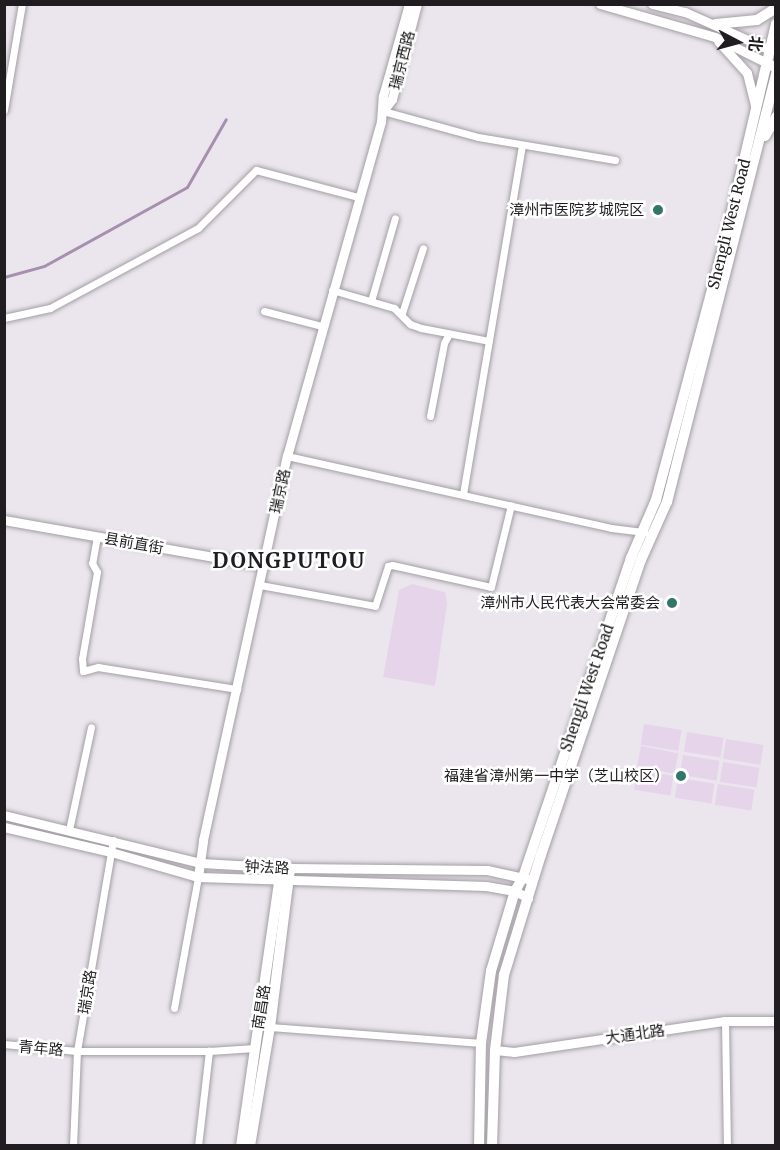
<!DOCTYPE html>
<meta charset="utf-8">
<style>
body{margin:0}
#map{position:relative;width:780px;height:1150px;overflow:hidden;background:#ebe6ed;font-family:Merriweather,"Noto Sans SC",serif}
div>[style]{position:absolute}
.green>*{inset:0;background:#e6d4eb;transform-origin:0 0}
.stream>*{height:3px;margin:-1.5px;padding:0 1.5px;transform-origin:1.5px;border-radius:1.5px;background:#a78faf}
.roads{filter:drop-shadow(0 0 2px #a39ea4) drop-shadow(0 0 2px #a39ea4)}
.minor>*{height:7px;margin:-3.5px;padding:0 3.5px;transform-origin:3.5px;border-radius:3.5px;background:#fff}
.tertiary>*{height:9px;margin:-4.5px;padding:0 4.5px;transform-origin:4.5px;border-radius:4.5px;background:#fff}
.secondary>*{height:10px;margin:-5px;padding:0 5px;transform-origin:5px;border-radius:5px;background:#fff}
.primary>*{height:10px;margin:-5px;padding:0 5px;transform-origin:5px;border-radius:5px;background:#fff}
.dots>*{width:16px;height:16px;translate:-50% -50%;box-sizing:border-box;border:3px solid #fff;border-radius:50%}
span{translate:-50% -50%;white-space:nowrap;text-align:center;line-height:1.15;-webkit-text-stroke:5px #fff;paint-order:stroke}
.street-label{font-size:15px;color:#1f1d1f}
.poi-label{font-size:15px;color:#1f1d1f}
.right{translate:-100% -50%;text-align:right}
.district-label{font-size:21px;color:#1f1d1f;font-weight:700;letter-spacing:1.5px}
.frame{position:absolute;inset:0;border:6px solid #1f1d1f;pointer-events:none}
.north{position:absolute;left:708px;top:12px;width:60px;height:60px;-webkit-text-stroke:4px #fff;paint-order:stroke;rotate:96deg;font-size:16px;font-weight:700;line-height:24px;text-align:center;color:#1f1d1f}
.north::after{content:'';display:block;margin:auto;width:21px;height:27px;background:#1f1d1f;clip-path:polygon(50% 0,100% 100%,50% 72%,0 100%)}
</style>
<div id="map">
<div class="green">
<i style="clip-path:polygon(412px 584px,445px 592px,447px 604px,435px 686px,383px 677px,399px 590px)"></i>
<i style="left:644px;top:724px;width:38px;height:21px;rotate:9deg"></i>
<i style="left:687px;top:732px;width:37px;height:20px;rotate:9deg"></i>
<i style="left:726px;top:739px;width:38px;height:20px;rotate:9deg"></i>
<i style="left:641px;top:746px;width:38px;height:21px;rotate:11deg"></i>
<i style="left:683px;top:755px;width:37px;height:20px;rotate:9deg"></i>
<i style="left:723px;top:762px;width:37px;height:20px;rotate:9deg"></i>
<i style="left:637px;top:770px;width:37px;height:20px;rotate:9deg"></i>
<i style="left:678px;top:778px;width:37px;height:20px;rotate:9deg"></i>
<i style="left:718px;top:784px;width:37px;height:21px;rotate:9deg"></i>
</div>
<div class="stream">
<i style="left:4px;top:277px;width:41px;rotate:-15.4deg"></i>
<i style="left:44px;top:266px;width:163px;rotate:-28.9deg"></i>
<i style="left:187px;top:187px;width:78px;rotate:-60.2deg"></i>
</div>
<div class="roads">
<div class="minor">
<i style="left:4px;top:110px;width:108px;rotate:-80.4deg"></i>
<i style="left:383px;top:111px;width:98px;rotate:15.3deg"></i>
<i style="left:478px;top:137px;width:139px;rotate:9.5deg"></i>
<i style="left:332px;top:290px;width:65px;rotate:16.2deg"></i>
<i style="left:394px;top:308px;width:23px;rotate:45deg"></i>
<i style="left:410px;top:324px;width:12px;rotate:20deg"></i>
<i style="left:421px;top:328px;width:69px;rotate:10.8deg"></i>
<i style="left:371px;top:301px;width:86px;rotate:-73.9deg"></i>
<i style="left:264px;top:311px;width:60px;rotate:14.5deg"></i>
<i style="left:402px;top:313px;width:68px;rotate:-72.1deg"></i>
<i style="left:4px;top:318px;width:47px;rotate:-12.3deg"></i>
<i style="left:50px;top:308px;width:168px;rotate:-28.4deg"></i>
<i style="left:198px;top:228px;width:82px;rotate:-45deg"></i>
<i style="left:256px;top:170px;width:106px;rotate:14.8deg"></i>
<i style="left:430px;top:416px;width:74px;rotate:-79.1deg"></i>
<i style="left:444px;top:343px;width:10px;rotate:-61deg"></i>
<i style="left:287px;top:456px;width:332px;rotate:12.5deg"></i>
<i style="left:611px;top:528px;width:34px;rotate:7deg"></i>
<i style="left:463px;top:494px;width:353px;rotate:-80.4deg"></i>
<i style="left:97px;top:536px;width:27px;rotate:100deg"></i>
<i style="left:92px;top:563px;width:10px;rotate:61deg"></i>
<i style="left:97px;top:572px;width:88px;rotate:99.8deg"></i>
<i style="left:82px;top:659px;width:12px;rotate:85deg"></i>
<i style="left:83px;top:671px;width:16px;rotate:-15deg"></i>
<i style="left:98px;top:667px;width:141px;rotate:9deg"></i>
<i style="left:260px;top:585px;width:117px;rotate:10.3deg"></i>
<i style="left:375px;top:606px;width:42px;rotate:-72deg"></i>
<i style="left:388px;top:566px;width:4px;rotate:-14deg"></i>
<i style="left:392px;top:565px;width:101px;rotate:12.5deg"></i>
<i style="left:491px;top:587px;width:84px;rotate:-76.3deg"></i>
<i style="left:69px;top:830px;width:105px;rotate:-77.9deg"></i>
<i style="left:174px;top:1008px;width:133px;rotate:-79.6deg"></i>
<i style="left:725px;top:1021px;width:125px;rotate:89.1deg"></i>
<i style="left:270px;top:1027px;width:212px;rotate:4.3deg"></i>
<i style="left:4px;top:1044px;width:73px;rotate:5.5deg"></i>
<i style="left:77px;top:1051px;width:132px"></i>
<i style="left:209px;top:1051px;width:46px;rotate:-3.7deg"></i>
<i style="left:73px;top:1146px;width:95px;rotate:-87.6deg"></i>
<i style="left:77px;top:1051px;width:214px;rotate:-80.3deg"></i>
<i style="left:198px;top:1146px;width:96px;rotate:-83.4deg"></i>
</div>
<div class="tertiary">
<i style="left:600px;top:4px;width:120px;rotate:16deg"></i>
<i style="left:715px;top:37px;width:58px;rotate:26.6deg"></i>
<i style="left:652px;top:4px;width:34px;rotate:14deg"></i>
<i style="left:685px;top:12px;width:93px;rotate:24.1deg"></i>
<i style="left:718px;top:41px;width:43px;rotate:47.8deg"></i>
<i style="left:747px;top:73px;width:36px;rotate:76deg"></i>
<i style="left:383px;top:111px;width:15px;rotate:-53deg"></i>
<i style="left:392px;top:99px;width:98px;rotate:-75.3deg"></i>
<i style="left:4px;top:520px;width:264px;rotate:10deg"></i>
<i style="left:4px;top:815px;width:203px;rotate:13.7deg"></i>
<i style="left:201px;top:863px;width:89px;rotate:3.2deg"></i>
<i style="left:290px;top:868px;width:197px;rotate:0.6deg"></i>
<i style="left:487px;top:870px;width:42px;rotate:12.4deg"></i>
<i style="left:4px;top:827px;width:110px;rotate:13.2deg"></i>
<i style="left:111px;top:852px;width:91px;rotate:16deg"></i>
<i style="left:198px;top:877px;width:288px;rotate:1.8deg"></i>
<i style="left:486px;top:886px;width:29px;rotate:10deg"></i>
<i style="left:515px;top:891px;width:15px;rotate:28deg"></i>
<i style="left:198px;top:877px;width:37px;rotate:-82deg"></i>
<i style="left:203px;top:840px;width:393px;rotate:-77.7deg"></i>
<i style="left:287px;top:456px;width:347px;rotate:-74.3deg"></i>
<i style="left:381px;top:122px;width:26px;rotate:-86deg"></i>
<i style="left:383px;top:96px;width:96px;rotate:-74.2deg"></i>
<i style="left:495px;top:1050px;width:19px;rotate:6deg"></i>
<i style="left:514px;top:1052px;width:213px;rotate:-8.4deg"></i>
<i style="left:725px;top:1021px;width:51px"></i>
</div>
<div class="secondary">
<i style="left:767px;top:63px;width:10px;rotate:29deg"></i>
<i style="left:241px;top:1146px;width:281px;rotate:-81.8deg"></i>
<i style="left:250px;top:1146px;width:121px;rotate:-80.5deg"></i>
<i style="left:270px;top:1027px;width:160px;rotate:-82.8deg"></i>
</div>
<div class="primary">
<i style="left:716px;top:24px;width:41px;rotate:-5.6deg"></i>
<i style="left:757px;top:20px;width:22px;rotate:-32deg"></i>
<i style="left:765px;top:136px;width:22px;rotate:-60deg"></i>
<i style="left:479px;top:1146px;width:103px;rotate:-88.9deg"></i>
<i style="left:481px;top:1043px;width:73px;rotate:-82.1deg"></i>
<i style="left:491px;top:971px;width:84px;rotate:-73.3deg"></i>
<i style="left:515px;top:891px;width:16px;rotate:-60deg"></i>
<i style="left:523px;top:877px;width:337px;rotate:-71.3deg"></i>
<i style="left:631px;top:558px;width:63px;rotate:-66.7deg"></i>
<i style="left:656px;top:500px;width:268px;rotate:-75.1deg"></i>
<i style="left:725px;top:241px;width:223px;rotate:-76.8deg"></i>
<i style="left:492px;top:1146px;width:96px;rotate:-88.2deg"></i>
<i style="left:495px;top:1050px;width:76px;rotate:-83.2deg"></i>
<i style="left:504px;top:975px;width:126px;rotate:-72.9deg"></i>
<i style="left:541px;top:855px;width:311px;rotate:-71.3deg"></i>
<i style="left:641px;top:560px;width:64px;rotate:-65.9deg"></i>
<i style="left:667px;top:502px;width:443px;rotate:-75.7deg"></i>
</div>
</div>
<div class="dots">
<i style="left:658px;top:210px;background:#32766a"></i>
<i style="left:672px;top:603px;background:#32766a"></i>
<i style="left:681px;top:776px;background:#32766a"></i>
</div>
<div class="street-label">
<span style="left:402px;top:60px;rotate:-76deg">瑞京西路</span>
<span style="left:729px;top:224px;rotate:-76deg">Shengli West Road</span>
<span style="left:280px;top:491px;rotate:-78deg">瑞京路</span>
<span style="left:134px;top:543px;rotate:10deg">县前直街</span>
<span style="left:587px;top:688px;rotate:-71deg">Shengli West Road</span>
<span style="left:267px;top:867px;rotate:3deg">钟法路</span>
<span style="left:87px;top:992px;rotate:-81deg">瑞京路</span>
<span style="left:261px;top:1007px;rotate:-81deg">南昌路</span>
<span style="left:635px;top:1034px;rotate:-8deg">大通北路</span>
<span style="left:41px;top:1048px;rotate:5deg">青年路</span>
</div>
<div class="poi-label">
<span class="right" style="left:644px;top:210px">漳州市医院芗城院区</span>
<span class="right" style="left:660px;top:603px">漳州市人民代表大会常委会</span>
<span class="right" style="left:669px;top:776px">福建省漳州第一中学（芝山校区）</span>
</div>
<div class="district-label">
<span style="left:289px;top:561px">DONGPUTOU</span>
</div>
<div class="frame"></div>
<div class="north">北</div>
</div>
